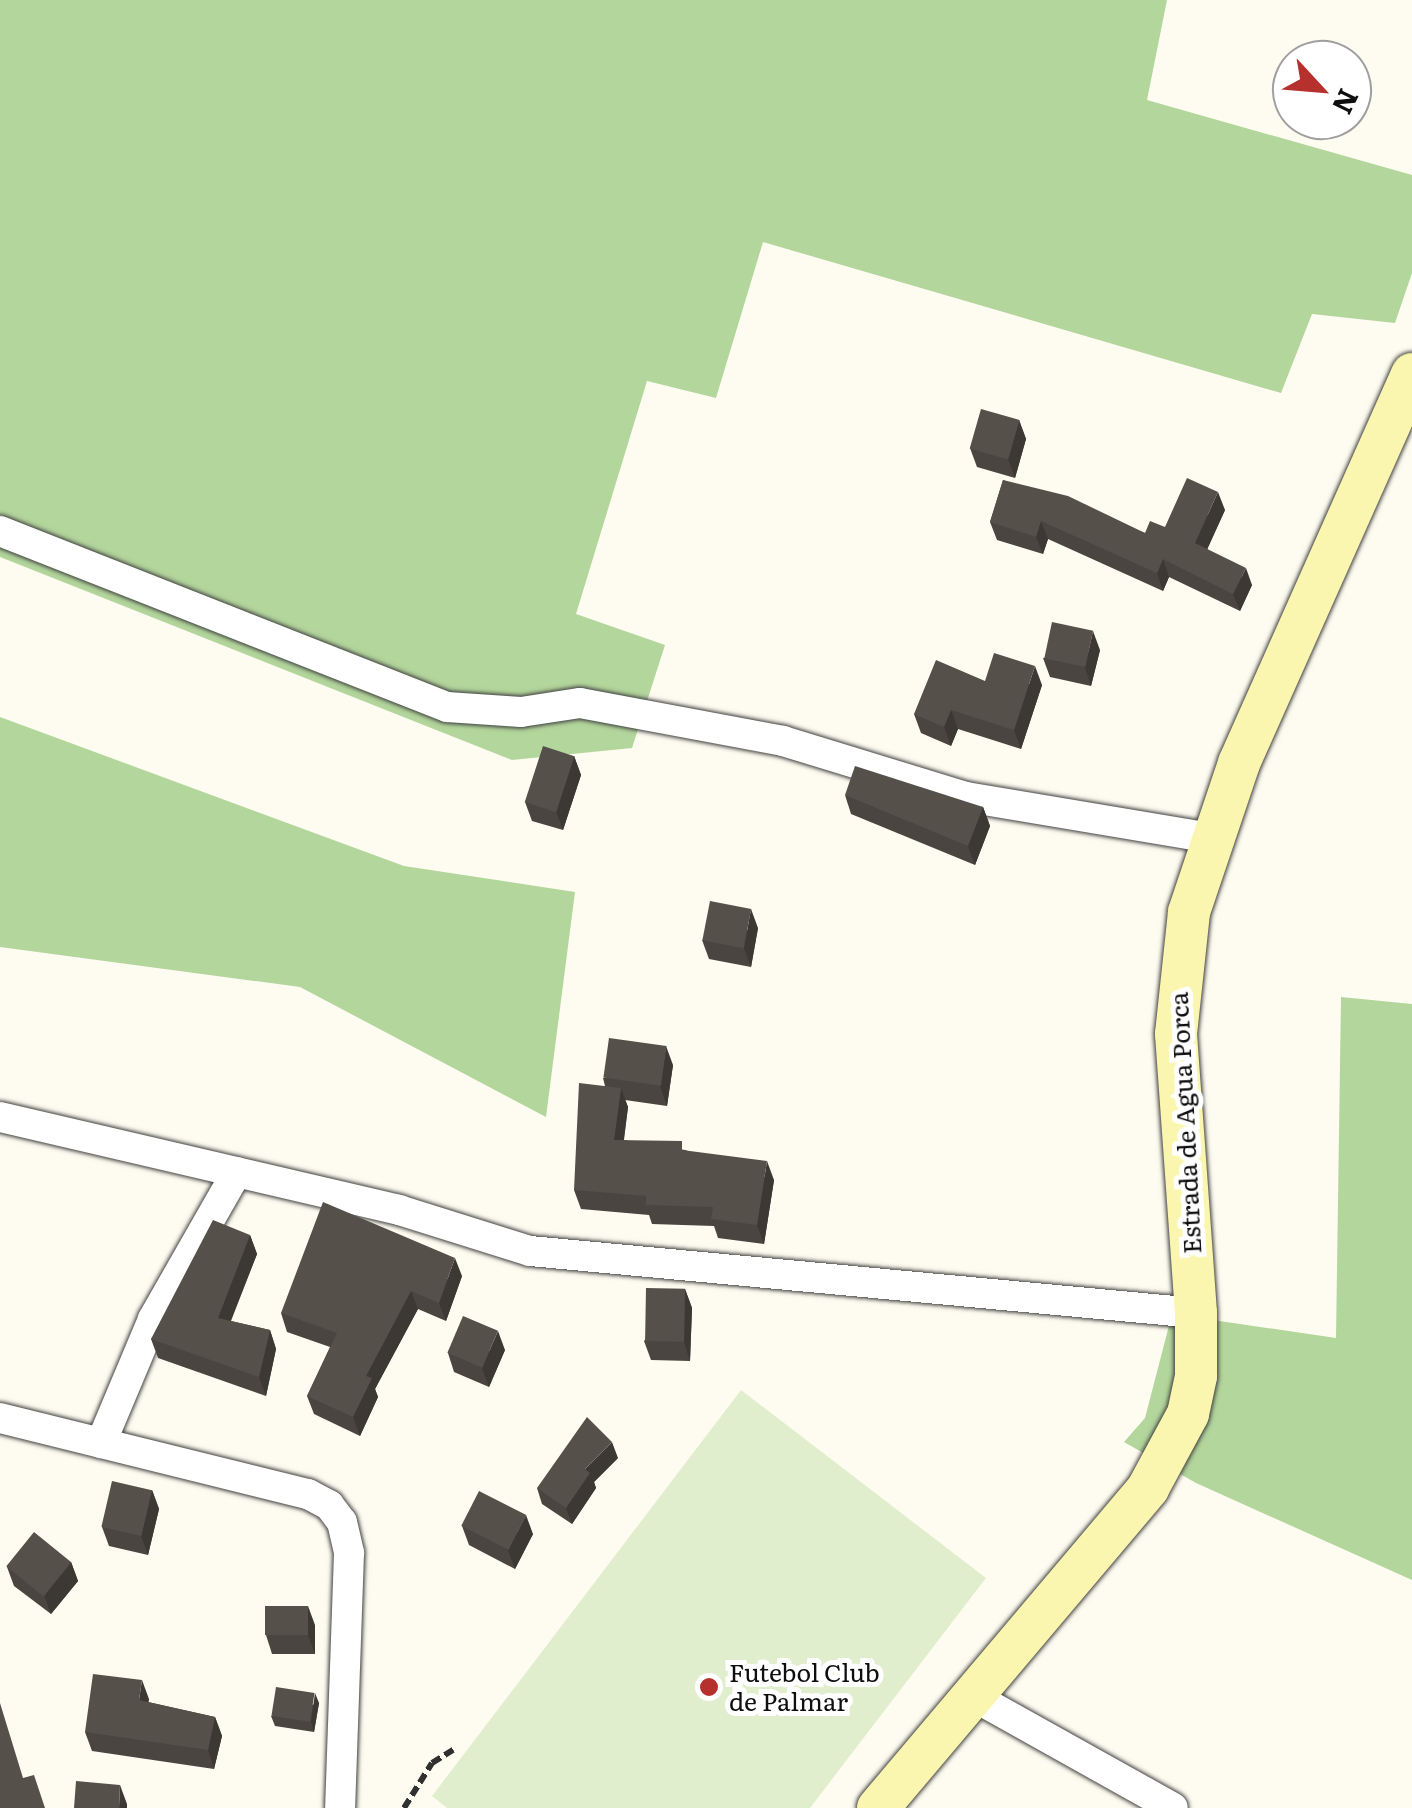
<!DOCTYPE html>
<style>
body{margin:0}
#map{position:relative;width:1412px;height:1808px;overflow:hidden;background:#fefcf0;font-family:Literata,serif}
div>[style]{position:absolute}
.forest>*{inset:0;background:#b3d69c}
.pitch>*{inset:0;background:#e1eecd}
.path>*{height:6px;margin-top:-3px;transform-origin:0;background:repeating-linear-gradient(90deg,#303030 0 10px,transparent 0 15px)}
.roads{filter:drop-shadow(0 0 2px #414141) drop-shadow(0 0 2px #414141)}
.minor>*{height:30px;margin:-15px;padding:0 15px;transform-origin:15px;border-radius:15px;background:#fff}
.secondary>*{height:42px;margin:-21px;padding:0 21px;transform-origin:21px;border-radius:21px;background:#faf6af}
.wall>*{inset:0;background:#4a4540}
.shaded-wall>*{inset:0;background:#3c3834}
.building>*{inset:0;background:#56504b;transform-origin:0 0}
.dots>*{width:28px;height:28px;translate:-50% -50%;box-sizing:border-box;border:5px solid #fff;border-radius:50%}
span{translate:-50% -50%;white-space:nowrap;text-align:center;line-height:1.15;-webkit-text-stroke:10px #fff;paint-order:stroke}
.street-label{font-size:25px;color:#0e0e0e}
.poi-label{font-size:25px;color:#0e0e0e}
.left{translate:0 -50%;text-align:left}
.north{position:absolute;left:1272px;top:40px;width:100px;height:100px;box-sizing:border-box;background:#fff;border:2px solid #9f9f9f;border-radius:50%;rotate:116deg;font-size:28px;font-weight:700;line-height:40px;text-align:center;color:#0e0e0e}
.north::after{content:'';display:block;margin:auto;width:35px;height:45px;background:#b6302e;clip-path:polygon(50% 0,100% 100%,50% 72%,0 100%)}
</style>
<div id="map">
<div class="forest">
<i style="clip-path:polygon(0 0,1167px 0,1147px 100px,1412px 175px,1412px 273px,1395px 323px,1312px 314px,1281px 393px,763px 242px,716px 398px,647px 381px,576px 614px,665px 645px,632px 748px,512px 760px,0 557px)"></i>
<i style="clip-path:polygon(0 717px,404px 866px,575px 892px,546px 1117px,300px 987px,0 947px)"></i>
<i style="clip-path:polygon(1341px 997px,1412px 1004px,1412px 1580px,1196px 1483px,1124px 1442px,1145px 1418px,1172px 1314px,1336px 1338px)"></i>
</div>
<div class="pitch">
<i style="clip-path:polygon(741px 1390px,986px 1578px,810px 1808px,447px 1808px,432px 1796px)"></i>
</div>
<div class="path">
<i style="left:404px;top:1808px;width:53px;rotate:-58.1deg"></i>
<i style="left:432px;top:1763px;width:25px;rotate:-32deg"></i>
</div>
<div class="roads">
<div class="minor">
<i style="left:0;top:531px;width:480px;rotate:21.5deg"></i>
<i style="left:447px;top:707px;width:74px;rotate:3.9deg"></i>
<i style="left:521px;top:712px;width:60px;rotate:-8.7deg"></i>
<i style="left:580px;top:703px;width:207px;rotate:10.6deg"></i>
<i style="left:783px;top:741px;width:191px;rotate:17deg"></i>
<i style="left:966px;top:797px;width:247px;rotate:9.5deg"></i>
<i style="left:0;top:1117px;width:410px;rotate:13.1deg"></i>
<i style="left:399px;top:1210px;width:137px;rotate:17.4deg"></i>
<i style="left:530px;top:1251px;width:669px;rotate:5.32deg"></i>
<i style="left:0;top:1418px;width:317px;rotate:13.9deg"></i>
<i style="left:308px;top:1494px;width:24px;rotate:28deg"></i>
<i style="left:329px;top:1505px;width:21px;rotate:53deg"></i>
<i style="left:342px;top:1522px;width:32px;rotate:77deg"></i>
<i style="left:349px;top:1553px;width:255px;rotate:92deg"></i>
<i style="left:101px;top:1443px;width:134px;rotate:-67.2deg"></i>
<i style="left:153px;top:1319px;width:169px;rotate:-60.3deg"></i>
<i style="left:971px;top:1695px;width:231px;rotate:29.2deg"></i>
</div>
<div class="secondary">
<i style="left:878px;top:1808px;width:419px;rotate:-49.8deg"></i>
<i style="left:1148px;top:1488px;width:84px;rotate:-61.6deg"></i>
<i style="left:1188px;top:1414px;width:39px;rotate:-78deg"></i>
<i style="left:1196px;top:1376px;width:63px;rotate:-90deg"></i>
<i style="left:1196px;top:1313px;width:280px;rotate:-94.1deg"></i>
<i style="left:1176px;top:1034px;width:123px;rotate:-83.9deg"></i>
<i style="left:1189px;top:912px;width:157px;rotate:-71.4deg"></i>
<i style="left:1239px;top:763px;width:426px;rotate:-66deg"></i>
</div>
</div>
<div class="wall">
<i style="clip-path:polygon(1019px 420px,1026px 439px,1015px 478px,977px 467px,970px 448px)"></i>
<i style="clip-path:polygon(1003px 480px,1145px 533px,1225px 510px,1207px 549px,1252px 585px,1240px 611px,1169px 577px,1163px 591px,1048px 539px,1043px 554px,997px 540px,990px 522px)"></i>
<i style="clip-path:polygon(1100px 650px,1091px 686px,1050px 677px,1043px 658px)"></i>
<i style="clip-path:polygon(985px 681px,1042px 685px,1021px 749px,958px 729px,951px 746px,921px 733px,914px 714px)"></i>
<i style="clip-path:polygon(574px 756px,581px 775px,563px 830px,532px 821px,525px 802px)"></i>
<i style="clip-path:polygon(845px 795px,983px 807px,990px 826px,975px 865px,851px 814px)"></i>
<i style="clip-path:polygon(758px 928px,751px 967px,709px 959px,702px 940px)"></i>
<i style="clip-path:polygon(673px 1065px,667px 1106px,625px 1100px,628px 1107px,624px 1140px,685px 1150px,774px 1180px,764px 1244px,718px 1238px,714px 1226px,652px 1224px,649px 1215px,581px 1209px,574px 1190px,605px 1086px,603px 1078px)"></i>
<i style="clip-path:polygon(250px 1235px,257px 1254px,231px 1321px,270px 1330px,276px 1349px,266px 1396px,158px 1358px,151px 1339px)"></i>
<i style="clip-path:polygon(462px 1276px,446px 1321px,418px 1309px,375px 1389px,378px 1397px,360px 1436px,314px 1414px,307px 1396px,330px 1347px,287px 1332px,281px 1313px)"></i>
<i style="clip-path:polygon(685px 1289px,692px 1308px,690px 1361px,651px 1360px,644px 1341px)"></i>
<i style="clip-path:polygon(505px 1350px,489px 1387px,454px 1372px,448px 1353px)"></i>
<i style="clip-path:polygon(618px 1458px,594px 1482px,596px 1488px,572px 1524px,542px 1504px,537px 1488px)"></i>
<i style="clip-path:polygon(152px 1490px,159px 1509px,148px 1555px,109px 1546px,102px 1527px)"></i>
<i style="clip-path:polygon(462px 1526px,533px 1534px,515px 1569px,469px 1545px)"></i>
<i style="clip-path:polygon(71px 1562px,78px 1581px,51px 1614px,14px 1586px,7px 1567px)"></i>
<i style="clip-path:polygon(315px 1625px,315px 1654px,272px 1654px,266px 1635px)"></i>
<i style="clip-path:polygon(149px 1699px,148px 1702px,215px 1717px,222px 1736px,214px 1769px,92px 1751px,85px 1732px)"></i>
<i style="clip-path:polygon(319px 1703px,314px 1732px,275px 1726px,271px 1716px)"></i>
</div>
<div class="shaded-wall">
<i style="clip-path:polygon(1019px 420px,1026px 439px,1015px 478px,1008px 459px)"></i>
<i style="clip-path:polygon(1218px 492px,1225px 510px,1202px 561px,1195px 543px)"></i>
<i style="clip-path:polygon(1041px 521px,1048px 539px,1043px 554px,1036px 537px)"></i>
<i style="clip-path:polygon(1163px 559px,1169px 577px,1163px 591px,1157px 573px)"></i>
<i style="clip-path:polygon(1246px 568px,1252px 585px,1240px 611px,1233px 594px)"></i>
<i style="clip-path:polygon(1093px 631px,1100px 650px,1091px 686px,1085px 667px)"></i>
<i style="clip-path:polygon(1035px 666px,1042px 685px,1021px 749px,1014px 730px)"></i>
<i style="clip-path:polygon(951px 710px,958px 729px,951px 746px,944px 727px)"></i>
<i style="clip-path:polygon(574px 756px,581px 775px,563px 830px,556px 811px)"></i>
<i style="clip-path:polygon(983px 807px,990px 826px,975px 865px,968px 846px)"></i>
<i style="clip-path:polygon(751px 909px,758px 928px,751px 967px,744px 948px)"></i>
<i style="clip-path:polygon(666px 1046px,673px 1065px,667px 1106px,660px 1086px)"></i>
<i style="clip-path:polygon(621px 1088px,628px 1107px,621px 1159px,614px 1140px)"></i>
<i style="clip-path:polygon(767px 1161px,774px 1180px,764px 1244px,757px 1225px)"></i>
<i style="clip-path:polygon(250px 1235px,257px 1254px,224px 1337px,218px 1318px)"></i>
<i style="clip-path:polygon(455px 1258px,462px 1276px,446px 1321px,439px 1303px)"></i>
<i style="clip-path:polygon(685px 1289px,692px 1308px,690px 1361px,684px 1342px)"></i>
<i style="clip-path:polygon(411px 1291px,418px 1309px,375px 1389px,378px 1397px,360px 1436px,353px 1417px,366px 1376px)"></i>
<i style="clip-path:polygon(270px 1330px,276px 1349px,266px 1396px,259px 1377px)"></i>
<i style="clip-path:polygon(498px 1331px,505px 1350px,489px 1387px,482px 1368px)"></i>
<i style="clip-path:polygon(612px 1442px,618px 1458px,594px 1482px,596px 1488px,572px 1524px,566px 1508px,585px 1469px)"></i>
<i style="clip-path:polygon(152px 1490px,159px 1509px,148px 1555px,141px 1536px)"></i>
<i style="clip-path:polygon(526px 1515px,533px 1534px,515px 1569px,508px 1550px)"></i>
<i style="clip-path:polygon(71px 1562px,78px 1581px,51px 1614px,44px 1595px)"></i>
<i style="clip-path:polygon(308px 1606px,315px 1625px,315px 1654px,308px 1635px)"></i>
<i style="clip-path:polygon(142px 1680px,149px 1699px,146px 1719px,139px 1700px)"></i>
<i style="clip-path:polygon(315px 1693px,319px 1703px,314px 1732px,311px 1722px)"></i>
<i style="clip-path:polygon(215px 1717px,222px 1736px,214px 1769px,208px 1750px)"></i>
<i style="clip-path:polygon(120px 1785px,127px 1804px,127px 1808px,119px 1808px)"></i>
</div>
<div class="building">
<i style="left:981px;top:409px;width:40px;height:41px;rotate:16deg"></i>
<i style="clip-path:polygon(1187px 478px,1218px 492px,1195px 543px,1246px 568px,1233px 594px,1163px 559px,1157px 573px,1041px 521px,1036px 537px,990px 522px,1003px 480px,1068px 496px,1145px 533px,1150px 521px,1165px 527px)"></i>
<i style="left:1052px;top:622px;width:42px;height:37px;rotate:12deg"></i>
<i style="clip-path:polygon(994px 653px,1035px 666px,1014px 730px,951px 710px,944px 727px,914px 714px,936px 660px,985px 681px)"></i>
<i style="left:543px;top:746px;width:33px;height:59px;rotate:18deg"></i>
<i style="clip-path:polygon(855px 766px,983px 807px,968px 846px,845px 795px)"></i>
<i style="left:710px;top:901px;width:42px;height:40px;rotate:11deg"></i>
<i style="left:609px;top:1038px;width:58px;height:40px;rotate:8deg"></i>
<i style="clip-path:polygon(579px 1083px,621px 1088px,614px 1140px,682px 1141px,682px 1150px,767px 1161px,757px 1225px,711px 1219px,713px 1207px,646px 1205px,646px 1196px,574px 1190px)"></i>
<i style="clip-path:polygon(323px 1202px,455px 1258px,439px 1303px,411px 1291px,366px 1376px,372px 1378px,353px 1417px,307px 1396px,337px 1333px,281px 1313px)"></i>
<i style="clip-path:polygon(213px 1220px,250px 1235px,218px 1318px,270px 1330px,259px 1377px,151px 1339px)"></i>
<i style="left:646px;top:1288px;width:39px;height:53px;rotate:1deg"></i>
<i style="left:463px;top:1316px;width:38px;height:40px;rotate:23deg"></i>
<i style="clip-path:polygon(587px 1417px,612px 1442px,585px 1469px,590px 1473px,566px 1508px,537px 1488px)"></i>
<i style="left:112px;top:1481px;width:41px;height:47px;rotate:13deg"></i>
<i style="left:479px;top:1491px;width:53px;height:39px;rotate:27deg"></i>
<i style="left:34px;top:1532px;width:48px;height:44px;rotate:39deg"></i>
<i style="left:265px;top:1606px;width:43px;height:29px"></i>
<i style="clip-path:polygon(93px 1674px,142px 1680px,139px 1700px,215px 1717px,208px 1750px,85px 1732px)"></i>
<i style="left:276px;top:1687px;width:39px;height:29px;rotate:9deg"></i>
<i style="clip-path:polygon(0 1703px,23px 1778px,34px 1775px,45px 1808px,0 1808px)"></i>
<i style="clip-path:polygon(76px 1781px,120px 1785px,119px 1808px,74px 1808px)"></i>
</div>
<div class="dots">
<i style="left:709px;top:1687px;background:#b6302e"></i>
</div>
<div class="street-label">
<span style="left:1185px;top:1123px;rotate:-93deg">Estrada de Agua Porca</span>
</div>
<div class="poi-label">
<span class="left" style="left:729px;top:1687px">Futebol Club<br>de Palmar</span>
</div>
<div class="north">N</div>
</div>
